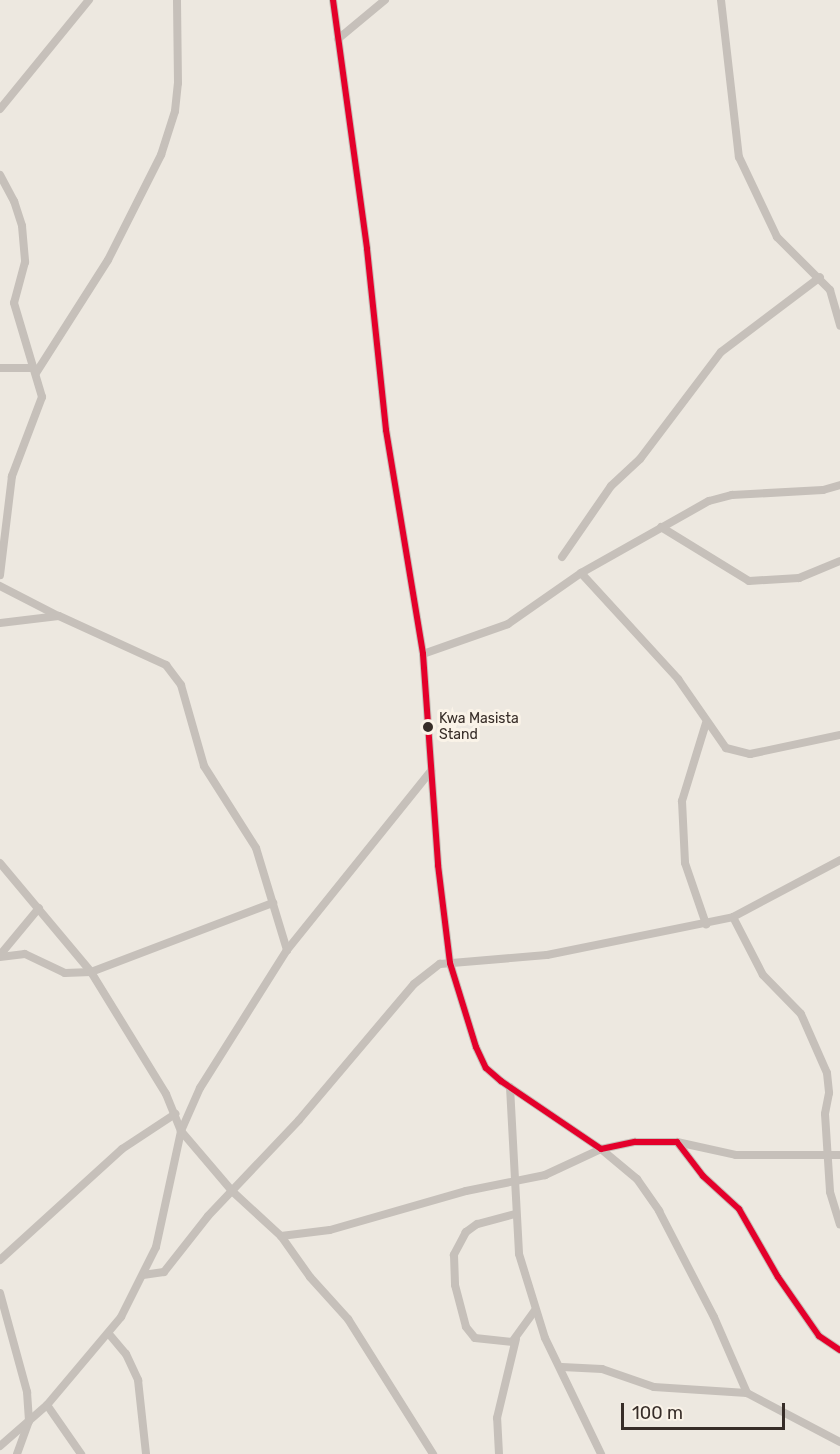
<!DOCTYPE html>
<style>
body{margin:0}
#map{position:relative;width:840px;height:1454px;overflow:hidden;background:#ede8e0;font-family:Rubik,sans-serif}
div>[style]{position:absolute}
.street>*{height:8px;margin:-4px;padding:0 4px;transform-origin:4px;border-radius:4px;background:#c6c0ba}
.bus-1>*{height:6px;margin:-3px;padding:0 3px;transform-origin:3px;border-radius:3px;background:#e4002b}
.dots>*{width:16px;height:16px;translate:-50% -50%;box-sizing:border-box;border:3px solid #faf3e8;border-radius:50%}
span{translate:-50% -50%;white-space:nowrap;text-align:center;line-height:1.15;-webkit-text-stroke:6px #faf3e8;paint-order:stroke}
.bus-label{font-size:14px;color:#372d28}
.left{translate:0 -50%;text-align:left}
.scale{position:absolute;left:621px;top:1403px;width:164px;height:27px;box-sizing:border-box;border:3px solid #372d28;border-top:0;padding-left:8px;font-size:18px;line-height:21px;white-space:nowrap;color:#372d28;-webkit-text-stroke:4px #faf3e8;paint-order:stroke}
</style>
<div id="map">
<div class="street">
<i style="left:333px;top:0;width:251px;rotate:82.2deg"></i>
<i style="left:367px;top:249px;width:182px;rotate:84deg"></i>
<i style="left:386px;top:430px;width:227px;rotate:80.6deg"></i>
<i style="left:423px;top:654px;width:212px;rotate:85.9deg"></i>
<i style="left:438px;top:865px;width:99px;rotate:83deg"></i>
<i style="left:450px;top:963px;width:88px;rotate:72.8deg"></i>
<i style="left:476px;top:1047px;width:23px;rotate:65deg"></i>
<i style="left:486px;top:1068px;width:20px;rotate:41deg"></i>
<i style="left:501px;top:1081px;width:121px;rotate:34.2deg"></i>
<i style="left:601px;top:1149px;width:35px;rotate:-12deg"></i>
<i style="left:635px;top:1142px;width:42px"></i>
<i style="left:677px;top:1142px;width:43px;rotate:52.6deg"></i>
<i style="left:703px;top:1176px;width:49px;rotate:42.5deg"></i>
<i style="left:739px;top:1209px;width:78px;rotate:60.2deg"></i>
<i style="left:778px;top:1277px;width:72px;rotate:55.2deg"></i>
<i style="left:819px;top:1336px;width:25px;rotate:34deg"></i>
<i style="left:721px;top:0;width:158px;rotate:83.5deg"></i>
<i style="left:739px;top:157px;width:89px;rotate:64.6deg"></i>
<i style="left:777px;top:237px;width:75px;rotate:45deg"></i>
<i style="left:830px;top:290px;width:37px;rotate:74deg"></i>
<i style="left:338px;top:39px;width:61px;rotate:-39.7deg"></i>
<i style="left:0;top:109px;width:141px;rotate:-50.8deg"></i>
<i style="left:0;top:175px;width:30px;rotate:62deg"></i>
<i style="left:14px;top:201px;width:26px;rotate:72deg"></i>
<i style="left:22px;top:226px;width:36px;rotate:85deg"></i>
<i style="left:25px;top:262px;width:42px;rotate:105deg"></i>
<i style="left:14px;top:303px;width:98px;rotate:73.4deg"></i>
<i style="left:42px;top:397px;width:85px;rotate:110.8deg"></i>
<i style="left:12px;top:476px;width:100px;rotate:96.9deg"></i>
<i style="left:0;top:368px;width:34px"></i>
<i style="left:36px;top:373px;width:134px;rotate:-57.5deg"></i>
<i style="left:108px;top:260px;width:118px;rotate:-63.2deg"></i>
<i style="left:161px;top:155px;width:46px;rotate:-72.3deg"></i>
<i style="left:175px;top:111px;width:28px;rotate:-84deg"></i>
<i style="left:178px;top:83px;width:83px;rotate:-90.7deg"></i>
<i style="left:661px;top:527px;width:103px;rotate:31.5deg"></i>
<i style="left:749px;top:581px;width:50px;rotate:-3.4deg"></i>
<i style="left:799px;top:578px;width:44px;rotate:-22.5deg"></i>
<i style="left:562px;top:557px;width:86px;rotate:-55.4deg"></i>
<i style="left:611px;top:486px;width:40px;rotate:-43deg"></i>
<i style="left:640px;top:459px;width:134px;rotate:-52.9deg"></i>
<i style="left:721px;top:352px;width:124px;rotate:-37.1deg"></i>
<i style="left:581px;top:573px;width:144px;rotate:47.5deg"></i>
<i style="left:678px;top:679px;width:84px;rotate:55.2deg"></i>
<i style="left:726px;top:748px;width:25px;rotate:14deg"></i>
<i style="left:750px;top:754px;width:92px;rotate:-11.9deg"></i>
<i style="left:0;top:586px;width:65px;rotate:27.3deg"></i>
<i style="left:0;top:623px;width:59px;rotate:-6.8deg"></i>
<i style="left:59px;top:616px;width:118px;rotate:24.6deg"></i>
<i style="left:166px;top:665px;width:25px;rotate:53deg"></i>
<i style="left:181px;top:685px;width:84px;rotate:74.1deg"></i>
<i style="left:204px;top:766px;width:97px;rotate:57.6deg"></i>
<i style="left:256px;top:848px;width:107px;rotate:73.1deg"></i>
<i style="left:423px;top:654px;width:90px;rotate:-19.4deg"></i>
<i style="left:508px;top:624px;width:89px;rotate:-34.9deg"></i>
<i style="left:581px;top:573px;width:147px;rotate:-29.4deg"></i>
<i style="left:709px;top:501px;width:24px;rotate:-15deg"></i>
<i style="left:732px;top:495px;width:91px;rotate:-3.1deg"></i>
<i style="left:823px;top:490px;width:18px;rotate:-16deg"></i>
<i style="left:706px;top:723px;width:82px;rotate:107.1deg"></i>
<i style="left:682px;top:801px;width:62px;rotate:87.2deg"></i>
<i style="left:685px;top:863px;width:65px;rotate:71deg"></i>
<i style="left:0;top:863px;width:142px;rotate:50.1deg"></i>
<i style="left:91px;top:972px;width:143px;rotate:58.4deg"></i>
<i style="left:166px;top:1094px;width:40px;rotate:68deg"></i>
<i style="left:181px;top:1131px;width:79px;rotate:49.6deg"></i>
<i style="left:232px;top:1191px;width:67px;rotate:42.6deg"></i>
<i style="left:281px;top:1236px;width:50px;rotate:54.7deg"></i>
<i style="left:310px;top:1277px;width:57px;rotate:47.9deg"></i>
<i style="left:348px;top:1319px;width:160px;rotate:57.8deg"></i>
<i style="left:733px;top:917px;width:65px;rotate:62.7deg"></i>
<i style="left:763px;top:975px;width:54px;rotate:45.7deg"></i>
<i style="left:801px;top:1014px;width:64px;rotate:66.2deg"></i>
<i style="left:827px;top:1073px;width:20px;rotate:84deg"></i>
<i style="left:829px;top:1093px;width:21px;rotate:101deg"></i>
<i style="left:825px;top:1114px;width:78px;rotate:86.3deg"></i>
<i style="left:830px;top:1192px;width:34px;rotate:73deg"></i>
<i style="left:0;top:955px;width:61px;rotate:-50.3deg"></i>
<i style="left:0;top:957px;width:25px;rotate:-7deg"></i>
<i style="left:25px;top:954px;width:44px;rotate:25.4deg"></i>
<i style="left:65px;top:973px;width:26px;rotate:-2deg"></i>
<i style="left:91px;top:972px;width:195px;rotate:-20.8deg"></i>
<i style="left:510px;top:1087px;width:167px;rotate:86.9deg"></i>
<i style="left:519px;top:1254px;width:88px;rotate:72.8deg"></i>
<i style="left:545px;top:1338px;width:129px;rotate:64.2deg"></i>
<i style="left:677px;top:1142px;width:60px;rotate:12.4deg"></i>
<i style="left:736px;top:1155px;width:104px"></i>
<i style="left:515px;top:1214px;width:39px;rotate:165deg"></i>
<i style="left:477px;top:1224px;width:14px;rotate:144deg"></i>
<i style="left:466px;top:1232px;width:26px;rotate:118deg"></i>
<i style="left:454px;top:1255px;width:30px;rotate:88deg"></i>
<i style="left:455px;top:1285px;width:43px;rotate:75.3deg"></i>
<i style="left:466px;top:1327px;width:14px;rotate:51deg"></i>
<i style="left:475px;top:1338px;width:37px;rotate:6deg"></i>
<i style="left:512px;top:1342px;width:39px;rotate:-54deg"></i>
<i style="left:281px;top:1236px;width:49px;rotate:-7deg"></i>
<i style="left:330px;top:1230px;width:141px;rotate:-16deg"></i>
<i style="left:466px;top:1191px;width:81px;rotate:-11.4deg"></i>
<i style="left:545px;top:1175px;width:62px;rotate:-24.9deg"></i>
<i style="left:601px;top:1149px;width:47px;rotate:39.8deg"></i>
<i style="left:637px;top:1179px;width:39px;rotate:55deg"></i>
<i style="left:659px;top:1211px;width:119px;rotate:62.6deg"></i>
<i style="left:714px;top:1317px;width:83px;rotate:66.5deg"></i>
<i style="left:0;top:1260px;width:165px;rotate:-42.3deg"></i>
<i style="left:122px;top:1149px;width:64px;rotate:-33.4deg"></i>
<i style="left:143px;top:1275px;width:21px;rotate:-8deg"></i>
<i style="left:164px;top:1272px;width:71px;rotate:-51.8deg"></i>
<i style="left:208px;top:1216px;width:132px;rotate:-46.5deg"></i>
<i style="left:299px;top:1120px;width:178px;rotate:-49.8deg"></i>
<i style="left:414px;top:984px;width:33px;rotate:-38deg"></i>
<i style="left:440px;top:964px;width:107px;rotate:-4.8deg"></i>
<i style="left:547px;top:955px;width:190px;rotate:-11.5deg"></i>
<i style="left:733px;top:917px;width:121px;rotate:-28deg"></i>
<i style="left:0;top:1293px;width:103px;rotate:74.7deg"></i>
<i style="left:27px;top:1392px;width:29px;rotate:86deg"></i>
<i style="left:29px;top:1421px;width:35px;rotate:110deg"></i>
<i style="left:109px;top:1334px;width:26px;rotate:50deg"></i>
<i style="left:126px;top:1354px;width:29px;rotate:65deg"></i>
<i style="left:138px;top:1380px;width:74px;rotate:83.8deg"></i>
<i style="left:562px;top:1367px;width:40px;rotate:2.9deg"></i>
<i style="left:602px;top:1369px;width:55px;rotate:19.1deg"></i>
<i style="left:654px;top:1387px;width:93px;rotate:3.7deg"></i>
<i style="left:747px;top:1393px;width:105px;rotate:27.8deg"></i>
<i style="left:47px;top:1405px;width:60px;rotate:55.2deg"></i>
<i style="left:0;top:1446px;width:62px;rotate:-41.1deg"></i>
<i style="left:47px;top:1405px;width:115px;rotate:-49.9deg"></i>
<i style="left:121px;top:1317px;width:78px;rotate:-63.4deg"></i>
<i style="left:156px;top:1247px;width:119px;rotate:-77.8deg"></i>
<i style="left:181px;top:1131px;width:47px;rotate:-66.2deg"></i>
<i style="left:200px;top:1088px;width:163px;rotate:-57.8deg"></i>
<i style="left:287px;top:950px;width:230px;rotate:-51.2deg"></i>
<i style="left:499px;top:1454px;width:36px;rotate:-93deg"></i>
<i style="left:497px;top:1418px;width:81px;rotate:-76.5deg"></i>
</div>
<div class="bus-1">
<i style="left:333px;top:0;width:251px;rotate:82.2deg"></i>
<i style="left:367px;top:249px;width:182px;rotate:84deg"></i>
<i style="left:386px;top:430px;width:227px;rotate:80.6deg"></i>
<i style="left:423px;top:654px;width:212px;rotate:85.9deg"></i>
<i style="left:438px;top:865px;width:99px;rotate:83deg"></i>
<i style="left:450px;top:963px;width:88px;rotate:72.8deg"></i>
<i style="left:476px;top:1047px;width:23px;rotate:65deg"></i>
<i style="left:486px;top:1068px;width:20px;rotate:41deg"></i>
<i style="left:501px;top:1081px;width:121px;rotate:34.2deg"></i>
<i style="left:601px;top:1149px;width:35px;rotate:-12deg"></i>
<i style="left:635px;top:1142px;width:42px"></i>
<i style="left:677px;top:1142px;width:43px;rotate:52.6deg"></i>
<i style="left:703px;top:1176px;width:49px;rotate:42.5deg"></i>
<i style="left:739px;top:1209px;width:78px;rotate:60.2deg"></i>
<i style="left:778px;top:1277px;width:72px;rotate:55.2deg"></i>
<i style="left:819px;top:1336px;width:25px;rotate:34deg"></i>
</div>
<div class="dots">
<i style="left:428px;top:727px;background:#372d28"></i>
</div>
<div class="bus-label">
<span class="left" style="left:439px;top:727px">Kwa Masista<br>Stand</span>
</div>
<div class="scale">100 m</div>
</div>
